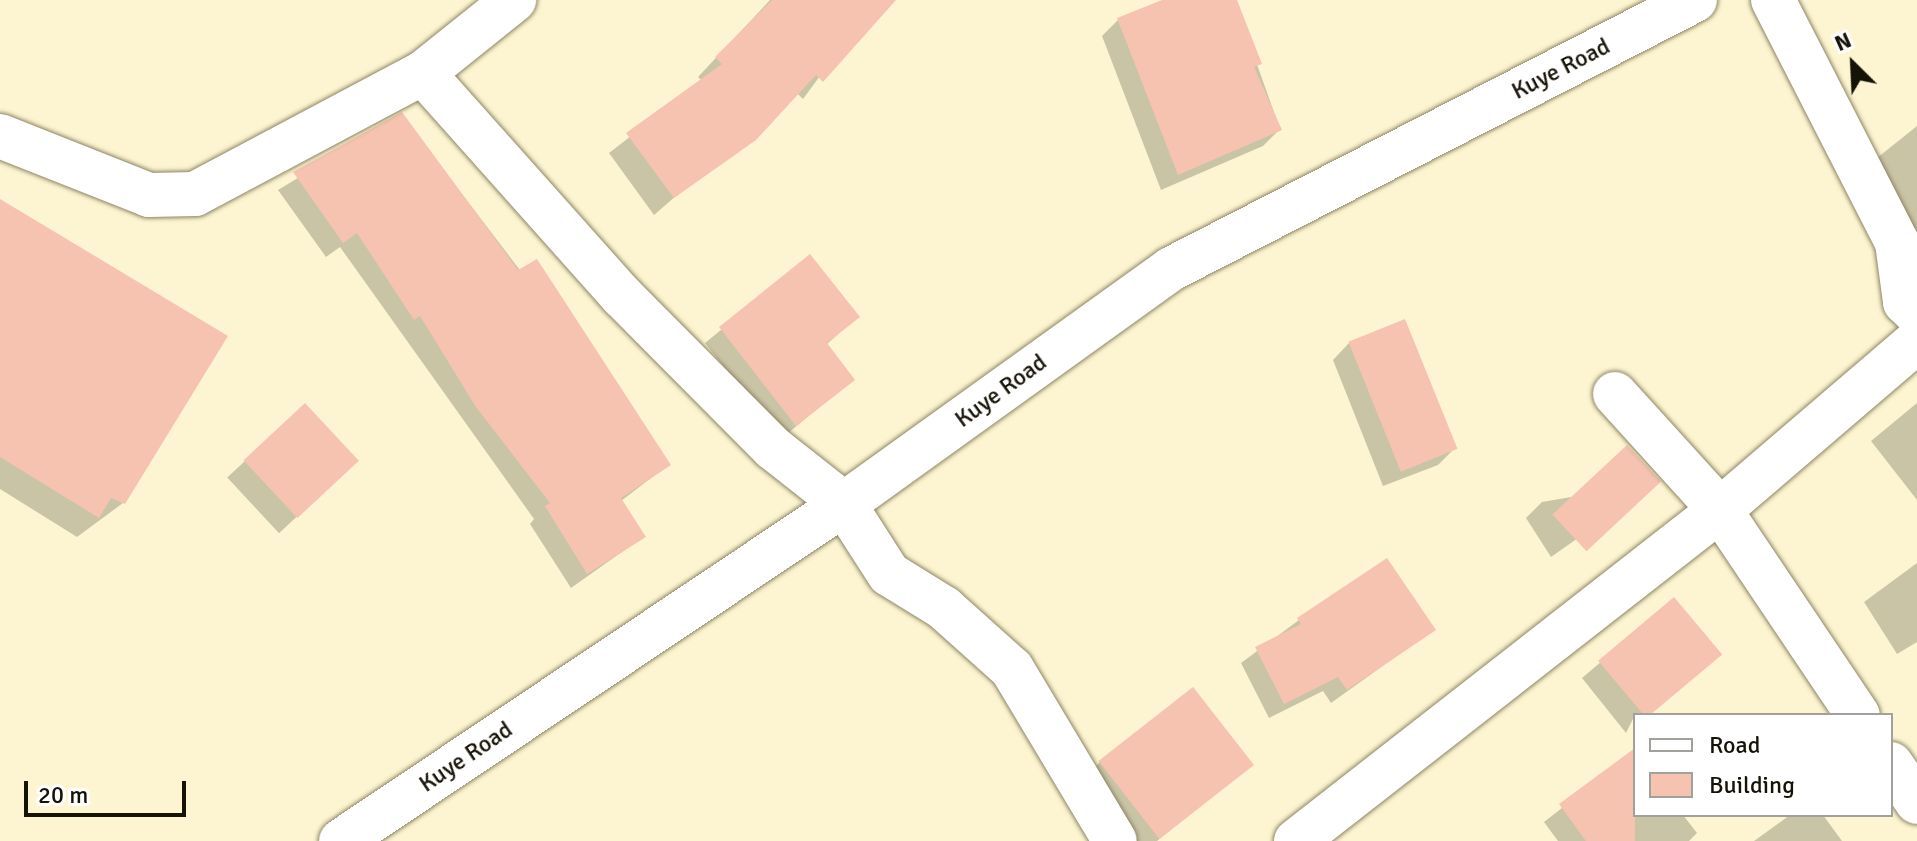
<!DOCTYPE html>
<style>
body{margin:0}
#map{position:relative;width:1917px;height:841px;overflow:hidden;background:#fdf5d1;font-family:Signika,sans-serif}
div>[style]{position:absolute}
.shadow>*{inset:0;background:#0003;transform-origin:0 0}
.building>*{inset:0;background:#f5c3b0;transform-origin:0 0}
.roads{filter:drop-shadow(0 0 2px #8d8565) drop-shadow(0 0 2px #8d8565)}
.minor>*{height:44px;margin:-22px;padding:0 22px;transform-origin:22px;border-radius:22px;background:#fff}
.tertiary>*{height:44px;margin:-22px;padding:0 22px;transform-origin:22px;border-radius:22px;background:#fff}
span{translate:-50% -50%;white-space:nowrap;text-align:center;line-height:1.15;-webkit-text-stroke:7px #fff;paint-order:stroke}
.street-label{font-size:24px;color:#151206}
.legend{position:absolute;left:1633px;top:713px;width:260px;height:104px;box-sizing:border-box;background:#fff;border:2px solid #a1a09b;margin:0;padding:10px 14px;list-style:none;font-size:24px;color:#151206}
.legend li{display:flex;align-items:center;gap:16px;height:40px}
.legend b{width:40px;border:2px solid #a1a09b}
.north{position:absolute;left:1813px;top:24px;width:80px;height:80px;-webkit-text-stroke:6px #fff;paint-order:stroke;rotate:336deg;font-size:22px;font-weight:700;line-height:32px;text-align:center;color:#151206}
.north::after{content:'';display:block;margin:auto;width:28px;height:36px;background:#151206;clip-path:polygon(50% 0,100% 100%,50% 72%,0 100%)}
.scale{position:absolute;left:24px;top:781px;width:162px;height:36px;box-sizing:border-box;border:4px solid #151206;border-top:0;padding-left:10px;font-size:24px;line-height:28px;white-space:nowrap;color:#151206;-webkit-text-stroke:6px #fff;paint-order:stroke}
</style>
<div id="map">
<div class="shadow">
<i style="clip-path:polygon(770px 0,876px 0,803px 99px,796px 92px,654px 215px,609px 153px,702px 81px,698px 77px)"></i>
<i style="clip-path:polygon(1167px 0,1234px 0,1280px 129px,1263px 146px,1161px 190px,1102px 36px,1118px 20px)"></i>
<i style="clip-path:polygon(402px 115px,668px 465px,621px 501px,643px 537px,571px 588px,530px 524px,534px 519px,340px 247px,326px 257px,278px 190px)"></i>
<i style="clip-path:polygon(1917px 126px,1917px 246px,1877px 158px)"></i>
<i style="clip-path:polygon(0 223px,123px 503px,77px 537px,0 489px)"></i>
<i style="clip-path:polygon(810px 257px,857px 317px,826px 345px,852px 380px,781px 439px,705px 343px)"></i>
<i style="clip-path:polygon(1349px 343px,1455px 448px,1438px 465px,1383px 486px,1333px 360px)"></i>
<i style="clip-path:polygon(1917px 403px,1917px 500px,1871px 441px)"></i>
<i style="left:304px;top:406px;width:76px;height:105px;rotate:47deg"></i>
<i style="clip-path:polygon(1658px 482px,1551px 557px,1526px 518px,1542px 502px)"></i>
<i style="clip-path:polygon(1917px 563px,1917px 642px,1897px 654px,1864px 602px)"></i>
<i style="clip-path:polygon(1674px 600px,1719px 655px,1648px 715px,1635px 715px,1626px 733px,1582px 678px)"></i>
<i style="clip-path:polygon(1299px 620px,1433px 630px,1331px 703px,1323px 691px,1269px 718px,1241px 663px)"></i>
<i style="clip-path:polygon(1635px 751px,1635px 815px,1683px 815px,1697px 833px,1689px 841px,1558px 841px,1544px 822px)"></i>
<i style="clip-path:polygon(1100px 762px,1251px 765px,1157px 841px,1131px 841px,1083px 779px)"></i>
<i style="clip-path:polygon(1790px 815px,1823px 815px,1842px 841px,1754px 841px)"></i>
</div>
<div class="building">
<i style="clip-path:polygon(772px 0,896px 0,823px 82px,816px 75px,756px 140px,674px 198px,626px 133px,722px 64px,715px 57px)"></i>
<i style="clip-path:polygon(1162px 0,1237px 0,1262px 64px,1254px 67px,1282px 130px,1178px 175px,1117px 18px)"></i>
<i style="clip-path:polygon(402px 112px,518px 270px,537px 259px,671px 465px,621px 498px,646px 537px,587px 574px,545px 506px,550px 503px,476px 407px,420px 316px,414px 320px,357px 233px,343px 243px,293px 172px)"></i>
<i style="clip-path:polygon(0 199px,228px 336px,125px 504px,111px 498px,99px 518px,0 457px)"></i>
<i style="clip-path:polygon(810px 254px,860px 317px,827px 343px,855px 380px,796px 426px,719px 327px)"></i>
<i style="left:1405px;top:319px;width:140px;height:61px;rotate:68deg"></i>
<i style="left:305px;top:403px;width:79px;height:84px;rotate:47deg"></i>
<i style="left:1627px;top:445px;width:50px;height:102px;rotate:47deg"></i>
<i style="clip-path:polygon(1387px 558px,1436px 630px,1347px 690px,1338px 677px,1284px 704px,1255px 647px,1301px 624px,1297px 618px)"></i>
<i style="left:1674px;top:597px;width:75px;height:99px;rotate:50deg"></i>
<i style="left:1193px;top:687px;width:99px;height:120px;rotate:52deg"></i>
<i style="clip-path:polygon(1635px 748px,1635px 841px,1586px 841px,1559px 804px)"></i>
</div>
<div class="roads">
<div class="minor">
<i style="left:1773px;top:0;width:272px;rotate:62.9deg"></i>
<i style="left:1897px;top:242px;width:61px;rotate:82.4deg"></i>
<i style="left:1905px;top:302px;width:17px;rotate:45deg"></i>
<i style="left:423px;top:73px;width:299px;rotate:48.3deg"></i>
<i style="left:622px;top:296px;width:214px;rotate:45.2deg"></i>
<i style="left:773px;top:448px;width:90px;rotate:38.3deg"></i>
<i style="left:844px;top:504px;width:83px;rotate:57.3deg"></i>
<i style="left:889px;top:574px;width:65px;rotate:31.7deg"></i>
<i style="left:944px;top:608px;width:91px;rotate:41.9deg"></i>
<i style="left:1012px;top:669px;width:200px;rotate:59.1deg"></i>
<i style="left:0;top:136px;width:160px;rotate:21.6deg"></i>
<i style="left:149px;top:195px;width:46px;rotate:-1.2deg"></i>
<i style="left:195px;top:194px;width:258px;rotate:-28deg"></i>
<i style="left:423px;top:73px;width:117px;rotate:-38.7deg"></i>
<i style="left:1615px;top:394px;width:156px;rotate:47.8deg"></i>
<i style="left:1720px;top:510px;width:247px;rotate:56.1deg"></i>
<i style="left:1891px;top:764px;width:46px;rotate:55.6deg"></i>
<i style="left:1296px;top:841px;width:538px;rotate:-37.98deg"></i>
<i style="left:1720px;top:510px;width:260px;rotate:-40.6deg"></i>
</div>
<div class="tertiary">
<i style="left:341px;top:841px;width:605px;rotate:-33.82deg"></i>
<i style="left:844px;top:504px;width:403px;rotate:-35.7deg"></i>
<i style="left:1171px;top:269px;width:589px;rotate:-27.17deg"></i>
</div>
</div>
<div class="street-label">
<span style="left:1561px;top:69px;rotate:-27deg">Kuye Road</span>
<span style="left:1001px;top:391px;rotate:-36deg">Kuye Road</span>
<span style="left:466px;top:757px;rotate:-34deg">Kuye Road</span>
</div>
<ul class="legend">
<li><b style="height:10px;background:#fff"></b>Road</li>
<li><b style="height:22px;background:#f5c3b0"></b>Building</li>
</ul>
<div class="north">N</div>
<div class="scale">20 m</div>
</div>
